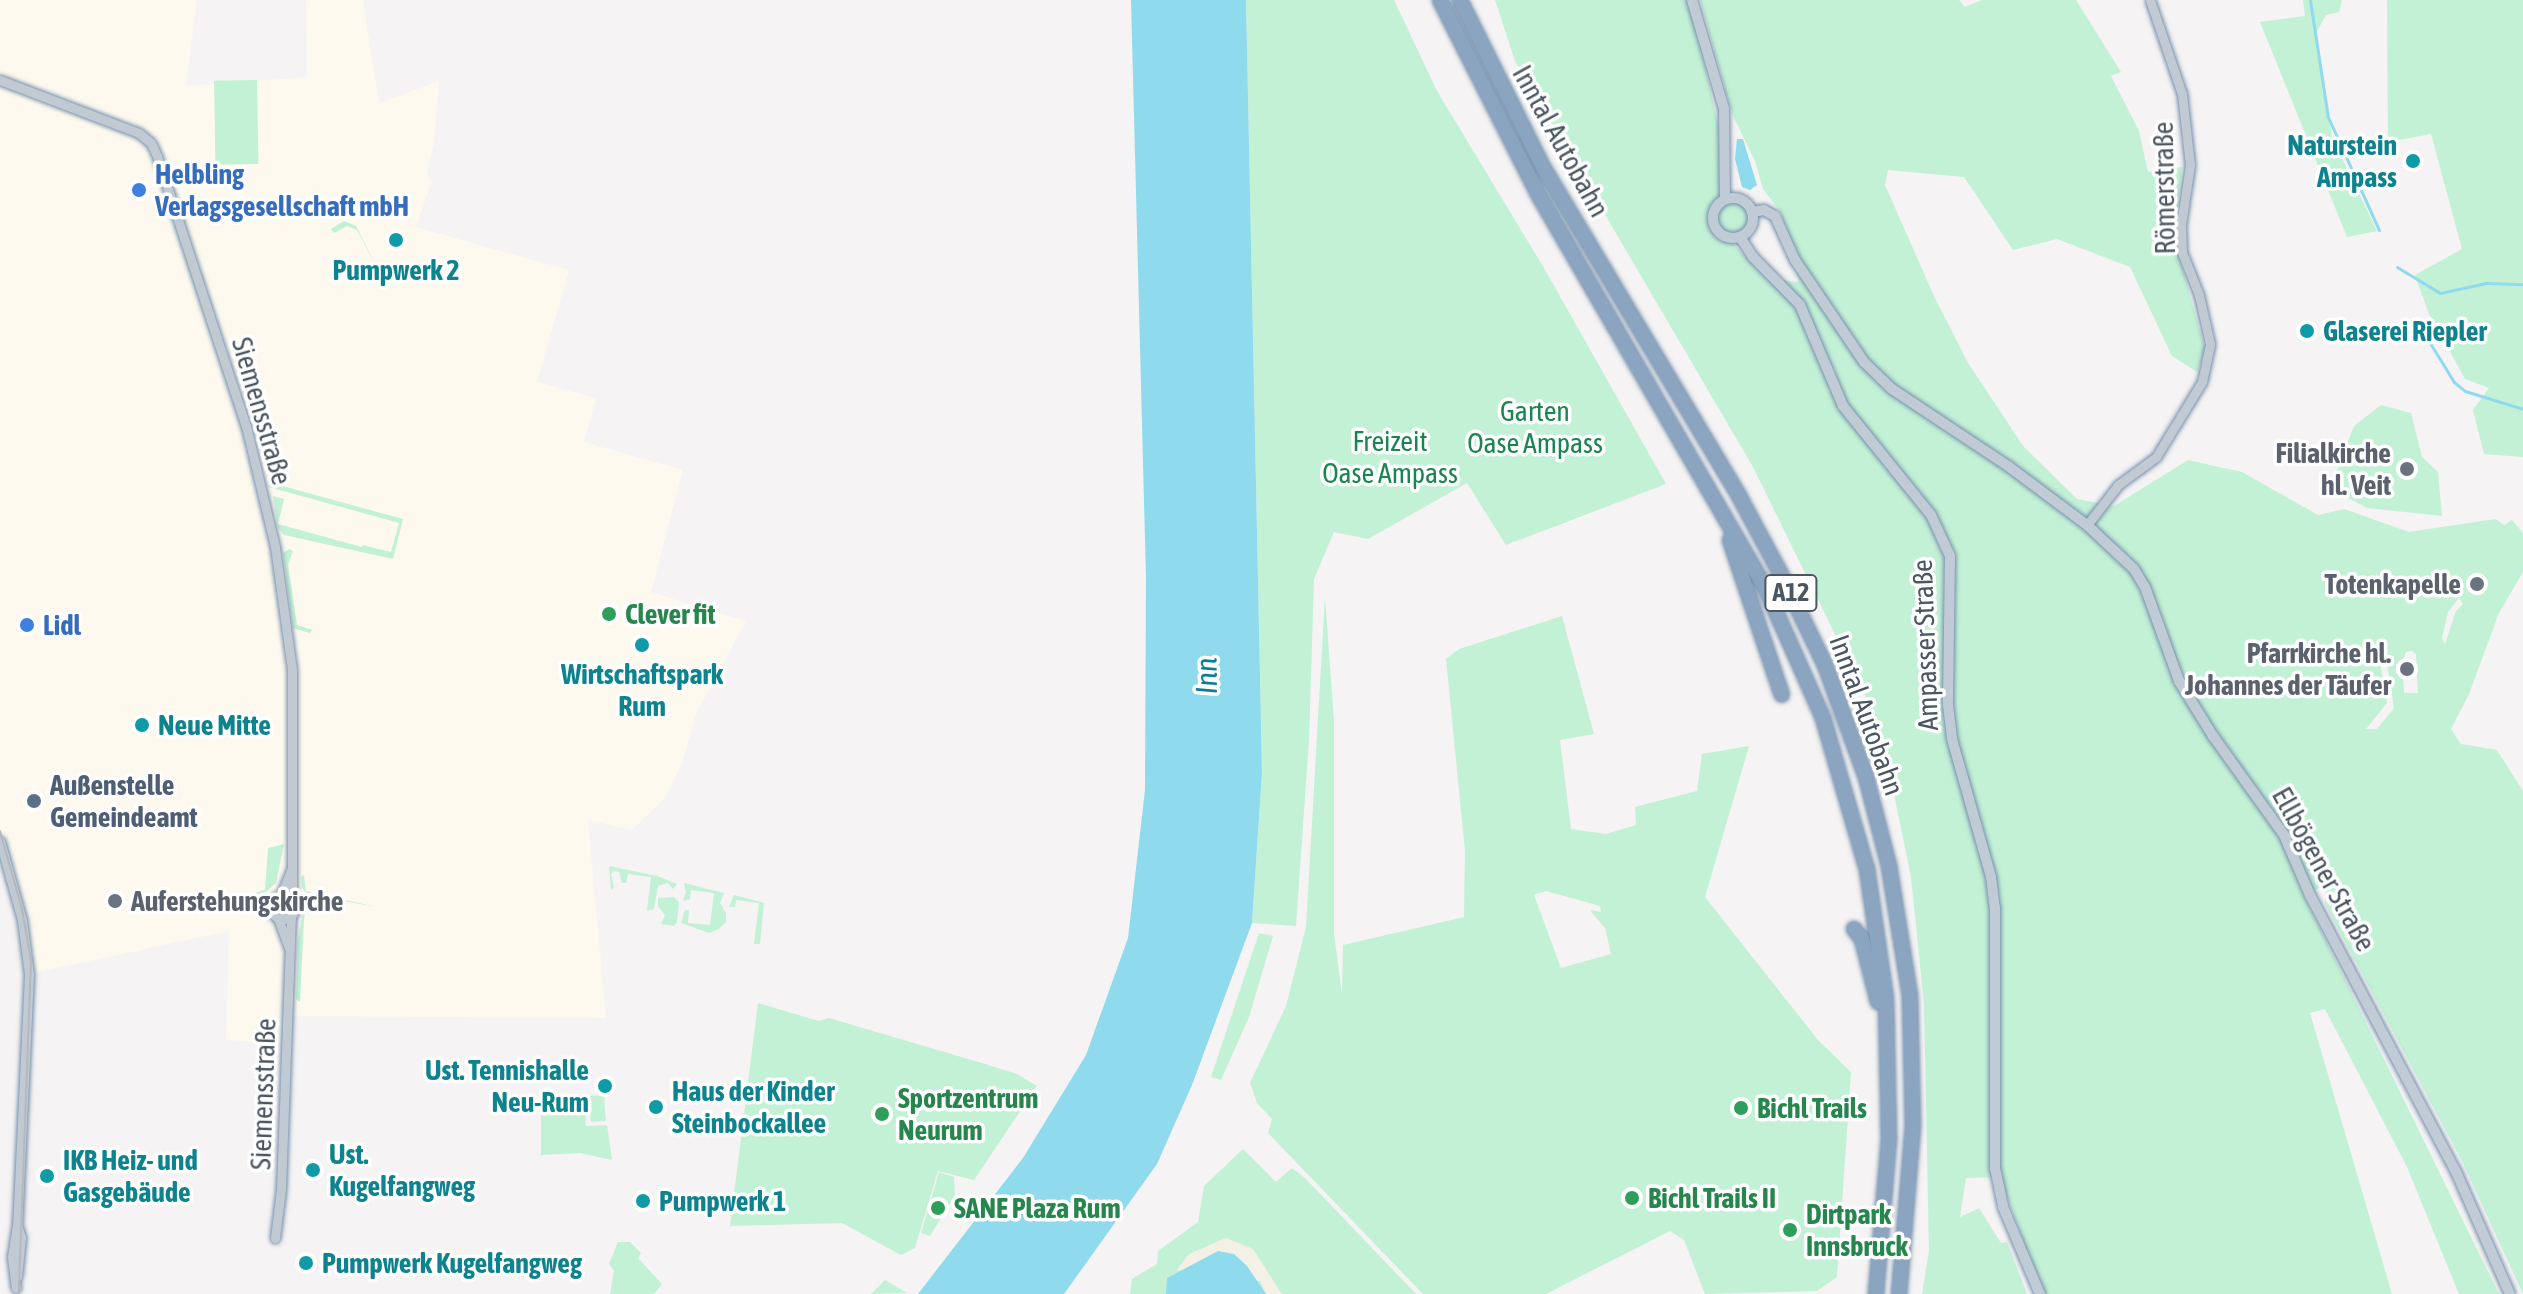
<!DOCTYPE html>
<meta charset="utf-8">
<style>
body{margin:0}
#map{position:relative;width:2523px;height:1294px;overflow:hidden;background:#f5f3f3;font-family:"Asap Condensed",sans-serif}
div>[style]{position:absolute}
.commercial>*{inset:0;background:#fdf9ef}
.green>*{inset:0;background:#c3f1d5;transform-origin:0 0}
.sand>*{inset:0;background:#f5f0e5}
.water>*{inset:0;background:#90daee}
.stream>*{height:3px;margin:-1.5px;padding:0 1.5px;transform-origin:1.5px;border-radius:1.5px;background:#90daee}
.roads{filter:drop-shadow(0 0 2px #7690ad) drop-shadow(0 0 2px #7690ad)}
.tertiary>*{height:9px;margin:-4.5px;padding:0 4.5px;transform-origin:4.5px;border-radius:4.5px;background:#c1cad2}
.tertiary>.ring{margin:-4.5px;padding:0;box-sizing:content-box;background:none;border:9px solid #c1cad2;border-radius:50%}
.secondary>*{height:10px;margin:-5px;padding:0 5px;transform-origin:5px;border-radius:5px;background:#c1cbd6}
.secondary>.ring{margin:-5px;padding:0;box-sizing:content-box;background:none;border:10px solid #c1cbd6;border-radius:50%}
.motorway>*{height:14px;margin:-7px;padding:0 7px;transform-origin:7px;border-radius:7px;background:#8ba5c1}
.tram>*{height:2px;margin:-1px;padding:0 1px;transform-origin:1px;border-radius:1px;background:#b5b8bd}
.dots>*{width:22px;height:22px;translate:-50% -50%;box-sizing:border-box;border:4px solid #fff;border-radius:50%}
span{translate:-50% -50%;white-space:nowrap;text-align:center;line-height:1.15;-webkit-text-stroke:7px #fff;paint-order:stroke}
.shield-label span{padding:2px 6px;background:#fff;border:2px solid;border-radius:6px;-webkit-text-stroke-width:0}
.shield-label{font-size:26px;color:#4a5661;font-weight:700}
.street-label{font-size:28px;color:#4a5661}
.culture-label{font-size:28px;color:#0d838f;font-weight:700}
.right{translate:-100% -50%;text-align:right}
.left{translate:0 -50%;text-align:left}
.shop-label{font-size:28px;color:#366cbe;font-weight:700}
.park-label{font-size:28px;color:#17864f}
.worship-label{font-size:28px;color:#5b616d;font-weight:700}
.leisure-label{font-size:28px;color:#27864d;font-weight:700}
.service-label{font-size:28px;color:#4e5e75;font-weight:700}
.water-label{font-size:30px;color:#0c7c9b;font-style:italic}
</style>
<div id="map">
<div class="commercial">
<i style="clip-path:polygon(0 0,197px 0,186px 86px,307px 77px,306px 0,363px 0,379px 103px,439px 81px,434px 143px,427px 173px,432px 181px,416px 227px,569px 270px,537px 382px,596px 398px,584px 442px,683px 470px,651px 592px,746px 621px,696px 714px,682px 763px,665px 798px,632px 830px,588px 820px,606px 1018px,286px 1016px,283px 1044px,226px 1040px,229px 931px,29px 974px,0 858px)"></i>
</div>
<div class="green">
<i style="clip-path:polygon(1246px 0,1394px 0,1437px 91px,1544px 268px,1666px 484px,1506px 545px,1467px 483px,1368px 539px,1334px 532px,1314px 579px,1309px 740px,1296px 926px,1252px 923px,1262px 773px)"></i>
<i style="clip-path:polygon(evenodd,1495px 0,1690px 0,1725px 155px,1726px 199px,1744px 201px,1753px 215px,1746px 234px,1729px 239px,1766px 279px,1799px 282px,1782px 214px,1763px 189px,1755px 161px,1733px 116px,1700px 0,1959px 0,1965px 7px,1982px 0,2076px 0,2121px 72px,2111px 76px,2139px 131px,2148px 172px,2182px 167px,2174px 239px,2205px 349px,2197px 372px,2172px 356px,2130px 267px,2057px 239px,2013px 250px,1964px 177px,1888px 170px,1885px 185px,1934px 296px,1968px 363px,2023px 446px,2077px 499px,2114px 506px,2188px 460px,2242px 472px,2318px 515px,2344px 509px,2409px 532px,2495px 519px,2504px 525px,2512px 520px,2523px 533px,2523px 572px,2499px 613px,2469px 694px,2451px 729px,2461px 744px,2497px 750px,2523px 791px,2523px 1294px,2462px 1161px,2325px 904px,2326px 886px,2303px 894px,2499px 1294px,2459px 1294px,2407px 1167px,2325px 1009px,2310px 1013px,2392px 1294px,2043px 1294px,2000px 1177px,1966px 1178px,1960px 1217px,1979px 1208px,2001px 1243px,2007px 1242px,2027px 1294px,1922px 1294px,1929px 1251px,1924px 1004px,1911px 877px,1880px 726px,1753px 467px,1515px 61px,1495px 0,2459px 598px,2463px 604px,2456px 611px,2445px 644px,2442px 638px,2448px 612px,2459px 598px,1495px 0,2412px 651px,2416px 654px,2418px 693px,2404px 693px,2403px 673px,2396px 673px,2396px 665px,2402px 663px,2406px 652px,2412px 651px,1495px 0,2379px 657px,2387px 663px,2394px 708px,2377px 729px,2366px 729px,2387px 703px,2379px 657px)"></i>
<i style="clip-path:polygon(2303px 0,2342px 0,2339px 12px,2326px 15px,2316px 33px,2332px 137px,2377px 231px,2347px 237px,2260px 22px,2305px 16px)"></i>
<i style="clip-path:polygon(2387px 0,2523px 0,2523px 457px,2484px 454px,2473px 410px,2489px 388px,2465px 379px,2429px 314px,2415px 275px,2462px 249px,2431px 134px,2388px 142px)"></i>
<i style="left:257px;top:80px;width:84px;height:43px;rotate:89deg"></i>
<i style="clip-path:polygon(344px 221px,356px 226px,382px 278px,357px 230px,347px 226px,334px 233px,331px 229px)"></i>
<i style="clip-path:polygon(2381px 405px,2411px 413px,2422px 457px,2438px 472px,2442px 516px,2367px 508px,2348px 498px,2333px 481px,2354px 426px)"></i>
<i style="clip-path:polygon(268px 482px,403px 519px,393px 559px,284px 535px,278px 528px,273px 496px,284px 499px,278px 524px,362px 547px,363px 545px,391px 552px,399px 523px,269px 487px)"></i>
<i style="clip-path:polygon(289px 549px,293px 551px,288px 565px,297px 625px,312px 630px,310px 633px,293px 628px,283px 553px)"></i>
<i style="clip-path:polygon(evenodd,1325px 597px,1334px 721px,1334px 933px,1342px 995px,1343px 945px,1464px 917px,1465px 851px,1446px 659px,1459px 649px,1562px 616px,1594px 734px,1560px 740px,1571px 829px,1606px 834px,1636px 825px,1635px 807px,1697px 791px,1702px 754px,1749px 746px,1705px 897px,1818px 1040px,1851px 1072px,1837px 1277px,1817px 1291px,1705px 1294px,1684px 1240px,1670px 1231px,1546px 1294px,1423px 1294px,1268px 1133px,1272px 1119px,1257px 1103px,1250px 1083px,1286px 1006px,1306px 927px,1325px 597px,1546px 891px,1600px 906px,1601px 912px,1590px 910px,1605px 928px,1611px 954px,1561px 968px,1534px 895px,1546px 891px)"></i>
<i style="clip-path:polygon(284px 844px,276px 883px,260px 897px,250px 900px,250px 894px,265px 890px,268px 848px)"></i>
<i style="clip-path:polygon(609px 866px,657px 876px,677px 884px,673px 889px,668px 883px,658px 886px,654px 909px,647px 911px,651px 877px,628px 874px,626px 883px,622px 883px,619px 872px,614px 871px,611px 874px,614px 888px,611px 890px)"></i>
<i style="clip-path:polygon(304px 875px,306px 891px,376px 907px,317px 896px,315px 903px,302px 888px,301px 877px)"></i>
<i style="clip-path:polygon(684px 883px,724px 893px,720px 903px,726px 913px,726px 922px,719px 929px,709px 933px,681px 923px,685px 910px,689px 910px,688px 923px,710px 925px,714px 893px,691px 890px,690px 899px,683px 901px,686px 892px)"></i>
<i style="clip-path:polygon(734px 895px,764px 903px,760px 944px,754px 944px,759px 903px,736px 900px,735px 907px,729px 907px)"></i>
<i style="clip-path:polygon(674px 897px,679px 902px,677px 922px,674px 926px,661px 924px,665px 915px,658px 906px,658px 898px)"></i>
<i style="clip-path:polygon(305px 900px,312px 907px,305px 908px,304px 921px,300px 1002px,296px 999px,298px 940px)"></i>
<i style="clip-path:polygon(1259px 933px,1273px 936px,1249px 1017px,1221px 1080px,1211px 1077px)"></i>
<i style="clip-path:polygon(758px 1003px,819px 1021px,829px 1018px,985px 1064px,1017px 1074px,1037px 1086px,974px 1180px,938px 1171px,915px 1248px,901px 1255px,842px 1223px,730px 1226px)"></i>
<i style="clip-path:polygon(584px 1095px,586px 1126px,607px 1125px,612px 1160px,580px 1153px,541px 1155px,541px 1096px)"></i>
<i style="left:604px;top:1095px;width:26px;height:15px;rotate:86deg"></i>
<i style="clip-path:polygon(1243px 1149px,1276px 1182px,1292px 1168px,1305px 1178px,1416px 1294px,1130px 1294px,1132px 1279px,1157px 1264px,1158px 1251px,1198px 1222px,1204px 1186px)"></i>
<i style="clip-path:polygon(939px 1172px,954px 1177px,955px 1195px,930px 1236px,921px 1233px)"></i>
<i style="clip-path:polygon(618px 1242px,630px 1242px,641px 1253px,638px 1258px,662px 1284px,654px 1294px,610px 1294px,614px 1271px,609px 1264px)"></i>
<i style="clip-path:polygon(885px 1280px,907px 1293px,871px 1294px)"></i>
</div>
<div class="sand">
<i style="clip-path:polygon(1226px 1238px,1253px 1249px,1282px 1294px,1266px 1294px,1260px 1281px,1177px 1270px,1189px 1254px)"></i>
</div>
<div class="water">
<i style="clip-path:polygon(1131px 0,1246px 0,1262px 773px,1252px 923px,1192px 1085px,1157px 1164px,1064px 1294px,918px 1294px,1023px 1158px,1086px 1055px,1128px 938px,1145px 790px,1146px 578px)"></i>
<i style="clip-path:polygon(1737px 139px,1743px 139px,1757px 185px,1750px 190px,1742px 187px,1735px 159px)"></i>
<i style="clip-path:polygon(1218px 1251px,1234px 1254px,1247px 1266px,1266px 1294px,1166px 1294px,1167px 1278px)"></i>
</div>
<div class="stream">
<i style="left:2310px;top:0;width:118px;rotate:81.3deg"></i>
<i style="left:2328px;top:117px;width:124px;rotate:65.7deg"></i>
<i style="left:2397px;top:267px;width:50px;rotate:31.2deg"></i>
<i style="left:2440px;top:293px;width:47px;rotate:-12.3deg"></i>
<i style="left:2486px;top:283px;width:37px;rotate:2deg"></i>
<i style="left:2430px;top:343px;width:46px;rotate:58.4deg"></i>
<i style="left:2454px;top:382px;width:14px;rotate:39deg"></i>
<i style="left:2465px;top:391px;width:61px;rotate:17.2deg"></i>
</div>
<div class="roads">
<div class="tertiary">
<i style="left:0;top:80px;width:149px;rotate:20.9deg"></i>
<i style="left:139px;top:133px;width:16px;rotate:40deg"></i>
<i style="left:151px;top:143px;width:14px;rotate:65deg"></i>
<i style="left:157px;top:156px;width:284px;rotate:71.8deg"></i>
<i style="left:246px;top:426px;width:124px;rotate:76.5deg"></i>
<i style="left:275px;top:547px;width:124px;rotate:82.1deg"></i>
<i style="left:292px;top:670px;width:230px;rotate:90deg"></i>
<i style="left:2087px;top:525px;width:51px;rotate:-52.2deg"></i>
<i style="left:2118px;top:485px;width:47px;rotate:-36.4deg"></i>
<i style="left:2156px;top:457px;width:88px;rotate:-58.5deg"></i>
<i style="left:2202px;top:382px;width:39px;rotate:-78deg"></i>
<i style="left:2210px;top:344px;width:50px;rotate:-102.7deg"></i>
<i style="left:2199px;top:295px;width:46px;rotate:-111.6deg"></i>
<i style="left:2182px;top:252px;width:27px;rotate:-92deg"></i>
<i style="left:2181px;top:225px;width:61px;rotate:-81.5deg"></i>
<i style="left:2190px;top:165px;width:71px;rotate:-96.4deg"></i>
<i style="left:2182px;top:94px;width:99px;rotate:-108.8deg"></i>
<i style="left:0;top:841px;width:82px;rotate:74.4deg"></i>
<i style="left:22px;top:920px;width:54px;rotate:82.6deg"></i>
<i style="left:29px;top:974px;width:251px;rotate:92.7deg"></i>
<i style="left:17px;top:1225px;width:32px;rotate:99deg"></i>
<i style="left:12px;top:1257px;width:31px;rotate:83deg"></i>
<i style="left:281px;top:895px;width:29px;rotate:-68deg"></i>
<i class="ring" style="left:271px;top:895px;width:15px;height:15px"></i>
<i style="left:278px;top:918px;width:32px;rotate:70deg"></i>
<i style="left:17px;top:1225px;width:13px;rotate:72deg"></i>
<i style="left:21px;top:1237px;width:40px;rotate:95.7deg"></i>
<i style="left:275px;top:1238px;width:49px;rotate:-83deg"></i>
<i style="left:281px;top:1189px;width:273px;rotate:-87.9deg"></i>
</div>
<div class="secondary">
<i style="left:1692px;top:0;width:114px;rotate:73.6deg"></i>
<i style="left:1724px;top:109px;width:90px;rotate:89.4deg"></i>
<i class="ring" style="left:1713px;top:198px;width:30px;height:30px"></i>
<i style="left:1752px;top:212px;width:12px;rotate:-9deg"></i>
<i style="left:1764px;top:210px;width:13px;rotate:29deg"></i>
<i style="left:1775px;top:216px;width:48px;rotate:65.6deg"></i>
<i style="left:1795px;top:260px;width:123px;rotate:55.9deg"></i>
<i style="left:1864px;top:362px;width:39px;rotate:44deg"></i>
<i style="left:1892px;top:389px;width:139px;rotate:33.6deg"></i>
<i style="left:2008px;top:466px;width:99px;rotate:36.8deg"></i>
<i style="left:2087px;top:525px;width:64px;rotate:43.1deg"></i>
<i style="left:2134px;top:569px;width:21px;rotate:59deg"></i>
<i style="left:2145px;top:587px;width:100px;rotate:70.1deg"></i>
<i style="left:2179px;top:681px;width:65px;rotate:58.3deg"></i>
<i style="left:2213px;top:736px;width:122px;rotate:54.4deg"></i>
<i style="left:2284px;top:835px;width:65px;rotate:66.6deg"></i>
<i style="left:2310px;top:895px;width:315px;rotate:62.2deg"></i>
<i style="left:2457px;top:1174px;width:131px;rotate:66.2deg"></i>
<i style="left:1740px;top:237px;width:24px;rotate:57deg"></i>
<i style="left:1753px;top:257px;width:67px;rotate:45.6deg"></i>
<i style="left:1800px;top:305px;width:110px;rotate:66.9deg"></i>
<i style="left:1843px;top:406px;width:140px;rotate:51.1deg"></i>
<i style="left:1931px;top:515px;width:45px;rotate:65.1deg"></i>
<i style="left:1950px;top:556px;width:149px;rotate:90.8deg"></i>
<i style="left:1948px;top:705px;width:34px;rotate:83deg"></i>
<i style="left:1952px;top:739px;width:143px;rotate:74.2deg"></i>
<i style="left:1991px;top:877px;width:31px;rotate:83deg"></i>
<i style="left:1995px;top:908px;width:260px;rotate:90deg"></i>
<i style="left:1995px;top:1168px;width:40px;rotate:78deg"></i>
<i style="left:2003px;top:1207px;width:95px;rotate:67deg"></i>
</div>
<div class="motorway">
<i style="left:1440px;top:0;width:217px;rotate:63.2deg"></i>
<i style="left:1538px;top:194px;width:454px;rotate:60deg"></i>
<i style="left:1765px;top:587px;width:143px;rotate:66.1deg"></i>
<i style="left:1823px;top:718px;width:157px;rotate:73.8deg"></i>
<i style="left:1867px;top:869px;width:132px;rotate:81.7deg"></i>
<i style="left:1886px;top:1000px;width:139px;rotate:88.8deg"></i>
<i style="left:1889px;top:1139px;width:156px;rotate:94.8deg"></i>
<i style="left:1460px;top:0;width:186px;rotate:63.6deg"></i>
<i style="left:1543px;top:167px;width:385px;rotate:59.2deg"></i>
<i style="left:1740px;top:498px;width:95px;rotate:61.8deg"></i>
<i style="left:1785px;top:582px;width:92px;rotate:64.3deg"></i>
<i style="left:1825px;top:665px;width:119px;rotate:69.9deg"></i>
<i style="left:1866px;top:777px;width:92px;rotate:75.5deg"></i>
<i style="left:1889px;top:866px;width:132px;rotate:80.8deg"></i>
<i style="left:1910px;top:996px;width:129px;rotate:88.7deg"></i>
<i style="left:1913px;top:1125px;width:170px;rotate:94.7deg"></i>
<i style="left:1730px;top:540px;width:163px;rotate:71.5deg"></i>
<i style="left:1854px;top:929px;width:13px;rotate:51deg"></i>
<i style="left:1862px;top:939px;width:65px;rotate:75.7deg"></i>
</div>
</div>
<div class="tram">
<i style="left:0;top:831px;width:81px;rotate:74.2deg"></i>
<i style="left:22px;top:909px;width:52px;rotate:80deg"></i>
<i style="left:31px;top:960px;width:334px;rotate:92.1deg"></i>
</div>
<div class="dots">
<i style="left:2413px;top:161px;background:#0f9aa8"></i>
<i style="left:139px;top:190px;background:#3f7fe0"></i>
<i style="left:396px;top:240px;background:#0f9aa8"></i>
<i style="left:2307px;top:331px;background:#0f9aa8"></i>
<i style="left:2407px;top:469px;background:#6b7280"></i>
<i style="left:2477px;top:584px;background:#6b7280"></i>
<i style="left:609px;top:614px;background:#2e9e5b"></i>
<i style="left:27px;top:625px;background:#3f7fe0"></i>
<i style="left:642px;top:645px;background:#0f9aa8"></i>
<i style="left:2407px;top:669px;background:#6b7280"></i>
<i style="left:142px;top:725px;background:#0f9aa8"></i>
<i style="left:34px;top:801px;background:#5c6f8a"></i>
<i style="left:115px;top:901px;background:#6b7280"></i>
<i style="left:605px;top:1086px;background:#0f9aa8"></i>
<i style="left:656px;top:1107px;background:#0f9aa8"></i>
<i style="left:1741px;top:1108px;background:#2e9e5b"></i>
<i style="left:882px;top:1114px;background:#2e9e5b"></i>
<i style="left:313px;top:1170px;background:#0f9aa8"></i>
<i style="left:47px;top:1176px;background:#0f9aa8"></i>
<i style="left:1632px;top:1198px;background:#2e9e5b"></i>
<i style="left:643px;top:1201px;background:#0f9aa8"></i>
<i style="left:938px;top:1208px;background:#2e9e5b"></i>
<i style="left:1790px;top:1230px;background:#2e9e5b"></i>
<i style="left:306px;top:1263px;background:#0f9aa8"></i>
</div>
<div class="shield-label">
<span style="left:1791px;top:593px">A12</span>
</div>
<div class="street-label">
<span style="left:1561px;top:141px;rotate:61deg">Inntal Autobahn</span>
<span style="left:2164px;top:188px;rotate:-91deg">Römerstraße</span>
<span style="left:262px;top:411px;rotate:74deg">Siemensstraße</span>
<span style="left:1925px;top:645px;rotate:-92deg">Ampasser Straße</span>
<span style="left:1867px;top:715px;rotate:70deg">Inntal Autobahn</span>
<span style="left:2324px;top:869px;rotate:61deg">Ellbögener Straße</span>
<span style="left:263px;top:1094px;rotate:-88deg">Siemensstraße</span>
</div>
<div class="culture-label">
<span class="right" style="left:2397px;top:161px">Naturstein<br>Ampass</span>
<span style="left:396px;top:270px">Pumpwerk 2</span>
<span class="left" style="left:2323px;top:331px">Glaserei Riepler</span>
<span style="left:642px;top:690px">Wirtschaftspark<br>Rum</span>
<span class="left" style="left:158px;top:725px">Neue Mitte</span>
<span class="right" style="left:589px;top:1086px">Ust. Tennishalle<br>Neu-Rum</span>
<span class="left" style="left:672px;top:1107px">Haus der Kinder<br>Steinbockallee</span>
<span class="left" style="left:329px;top:1170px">Ust.<br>Kugelfangweg</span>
<span class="left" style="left:63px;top:1176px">IKB Heiz- und<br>Gasgebäude</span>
<span class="left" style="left:659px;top:1201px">Pumpwerk 1</span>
<span class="left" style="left:322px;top:1263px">Pumpwerk Kugelfangweg</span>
</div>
<div class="shop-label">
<span class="left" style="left:155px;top:190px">Helbling<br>Verlagsgesellschaft mbH</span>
<span class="left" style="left:43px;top:625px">Lidl</span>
</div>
<div class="park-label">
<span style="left:1535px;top:427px">Garten<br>Oase Ampass</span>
<span style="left:1390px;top:457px">Freizeit<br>Oase Ampass</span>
</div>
<div class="worship-label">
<span class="right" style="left:2391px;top:469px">Filialkirche<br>hl. Veit</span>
<span class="right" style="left:2461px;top:584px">Totenkapelle</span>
<span class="right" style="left:2391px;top:669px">Pfarrkirche hl.<br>Johannes der Täufer</span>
<span class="left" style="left:131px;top:901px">Auferstehungskirche</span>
</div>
<div class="leisure-label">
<span class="left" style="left:625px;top:614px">Clever fit</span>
<span class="left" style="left:898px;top:1114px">Sportzentrum<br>Neurum</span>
<span class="left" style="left:1757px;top:1108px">Bichl Trails</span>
<span class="left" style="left:1648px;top:1198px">Bichl Trails II</span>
<span class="left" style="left:954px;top:1208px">SANE Plaza Rum</span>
<span class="left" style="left:1806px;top:1230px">Dirtpark<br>Innsbruck</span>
</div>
<div class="service-label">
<span class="left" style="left:50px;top:801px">Außenstelle<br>Gemeindeamt</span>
</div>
<div class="water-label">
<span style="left:1206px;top:676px;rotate:-91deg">Inn</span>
</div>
</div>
